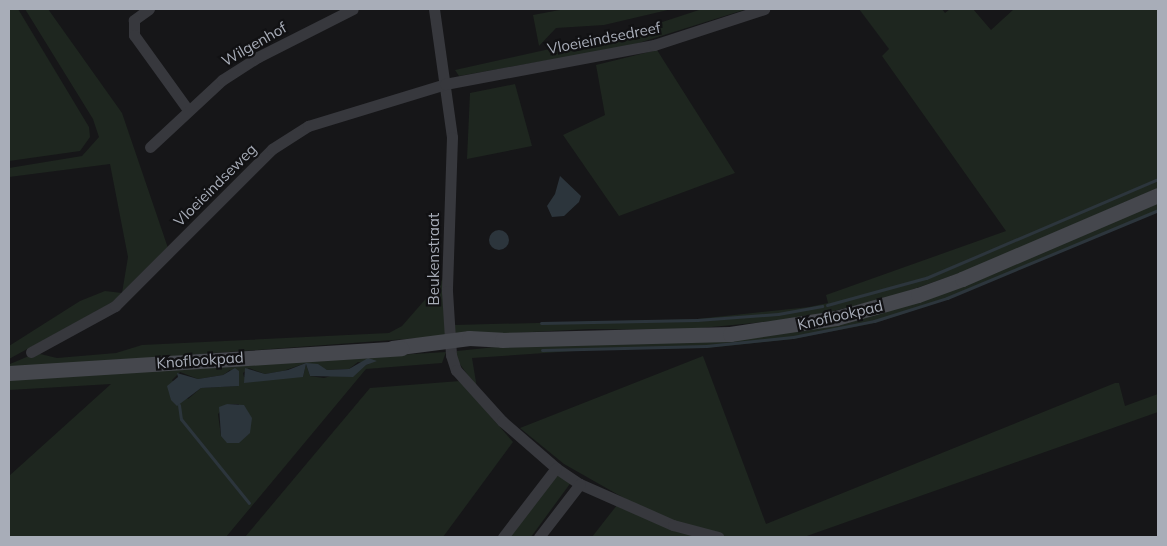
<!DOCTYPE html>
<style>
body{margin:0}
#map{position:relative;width:1167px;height:546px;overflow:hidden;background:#161618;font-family:Mulish,sans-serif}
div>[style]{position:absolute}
.green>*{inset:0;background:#1e261f}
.water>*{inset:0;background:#2c353c}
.round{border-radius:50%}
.stream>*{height:3px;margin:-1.5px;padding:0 1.5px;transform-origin:1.5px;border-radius:1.5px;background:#2c353c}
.minor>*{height:11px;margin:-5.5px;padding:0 5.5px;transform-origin:5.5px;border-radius:5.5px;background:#37383d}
.secondary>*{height:15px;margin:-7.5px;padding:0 7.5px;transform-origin:7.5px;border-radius:7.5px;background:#45474d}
span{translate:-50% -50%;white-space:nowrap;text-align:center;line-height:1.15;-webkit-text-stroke:4.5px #111113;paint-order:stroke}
.street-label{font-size:15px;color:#a8adb8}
.frame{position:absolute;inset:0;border:10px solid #a8adb8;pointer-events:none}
</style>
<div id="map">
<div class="green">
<i style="clip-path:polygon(9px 9px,18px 9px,89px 127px,90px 137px,80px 151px,9px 161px)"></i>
<i style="clip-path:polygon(25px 9px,48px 9px,122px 113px,168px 248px,141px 276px,122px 294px,111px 303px,9px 359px,9px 346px,80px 301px,105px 291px,122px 293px,128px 257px,110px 164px,9px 177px,9px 168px,82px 156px,99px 137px,93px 119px)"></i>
<i style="clip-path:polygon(565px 9px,672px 9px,604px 25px,556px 28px,539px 46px,533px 15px)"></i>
<i style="clip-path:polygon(702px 9px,747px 9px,629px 46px,459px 76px,455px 70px,644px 28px)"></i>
<i style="clip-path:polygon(859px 9px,942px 9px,945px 13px,950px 9px,973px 9px,991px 30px,1014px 9px,1158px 9px,1158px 188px,968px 270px,894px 296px,805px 318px,680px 330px,590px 329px,455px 336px,454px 325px,697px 319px,809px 307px,828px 303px,826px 295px,1006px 231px,882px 56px,889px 49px)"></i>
<i style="clip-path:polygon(657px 50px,735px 173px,619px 216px,563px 135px,605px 115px,596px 65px)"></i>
<i style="clip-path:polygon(515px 84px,532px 146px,467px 159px,470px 93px)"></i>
<i style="clip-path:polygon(1158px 202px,1158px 212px,948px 299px,875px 323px,793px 339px,706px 348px,604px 349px,472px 358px,477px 388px,457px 360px,457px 351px,516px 345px,807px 329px)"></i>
<i style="clip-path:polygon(444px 278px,447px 336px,10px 368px,10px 364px,36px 353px,57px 358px,116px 353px,142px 345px,389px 333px,402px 326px)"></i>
<i style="clip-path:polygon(evenodd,446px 352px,442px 363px,366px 369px,226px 537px,9px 537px,9px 476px,111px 384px,9px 390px,9px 379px,446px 352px,358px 362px,369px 364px,324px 378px,310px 376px,306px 364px,303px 377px,244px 377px,243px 373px,249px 368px,265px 374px,283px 371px,306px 363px,327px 370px,349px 369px,358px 362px,446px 352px,230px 370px,239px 386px,201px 388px,188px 399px,172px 380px,180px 372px,198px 379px,223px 375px,230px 370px,446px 352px,227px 404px,239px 404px,221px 436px,218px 414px,227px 404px)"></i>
<i style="clip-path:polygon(703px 356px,766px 524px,1115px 383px,1119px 383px,1125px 406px,1158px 394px,1158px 412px,804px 537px,727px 537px,675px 522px,645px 510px,564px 464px,520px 428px)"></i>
<i style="clip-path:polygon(460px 381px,513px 442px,443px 537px,245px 537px,370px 388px)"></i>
<i style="clip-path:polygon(558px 473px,572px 481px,531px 537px,507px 537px)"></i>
<i style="clip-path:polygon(617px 505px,669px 528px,697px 537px,592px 537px)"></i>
</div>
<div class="water">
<i style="clip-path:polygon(560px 176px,581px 196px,579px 202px,564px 216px,552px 217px,547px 206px,555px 194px)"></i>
<i class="round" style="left:489px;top:230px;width:20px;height:20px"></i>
<i style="clip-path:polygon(368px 358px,377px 361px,366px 365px,353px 377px,310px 376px,306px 364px,303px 377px,244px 383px,245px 368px,265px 374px,288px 370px,306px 363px,318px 364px,327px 370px,349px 369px)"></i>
<i style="clip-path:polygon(235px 368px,239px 371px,239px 386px,201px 388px,177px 406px,171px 400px,167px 386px,178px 377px,177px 373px,198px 379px,223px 375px)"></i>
<i style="clip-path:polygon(227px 404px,244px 405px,252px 418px,250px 433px,239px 443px,227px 443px,221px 436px,219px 407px)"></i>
</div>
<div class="stream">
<i style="left:827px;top:305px;width:103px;rotate:-15.3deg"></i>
<i style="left:926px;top:278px;width:252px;rotate:-23.1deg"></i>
<i style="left:541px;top:323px;width:156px;rotate:-1.1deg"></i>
<i style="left:697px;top:320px;width:81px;rotate:-4.2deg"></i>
<i style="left:778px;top:314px;width:45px;rotate:-10.3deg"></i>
<i style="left:542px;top:350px;width:164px;rotate:-1.4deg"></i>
<i style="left:706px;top:346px;width:87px;rotate:-5.9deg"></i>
<i style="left:793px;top:337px;width:83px;rotate:-11.2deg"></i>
<i style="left:874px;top:321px;width:77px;rotate:-17.5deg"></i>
<i style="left:947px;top:298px;width:229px;rotate:-22.6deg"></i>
<i style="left:179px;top:405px;width:14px;rotate:82deg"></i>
<i style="left:181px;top:419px;width:108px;rotate:51deg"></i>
</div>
<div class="minor">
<i style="left:149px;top:9px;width:19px;rotate:144deg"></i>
<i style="left:134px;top:20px;width:15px;rotate:90deg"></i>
<i style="left:134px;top:35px;width:92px;rotate:54.2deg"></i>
<i style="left:434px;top:9px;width:129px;rotate:82deg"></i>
<i style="left:452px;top:137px;width:154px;rotate:91.9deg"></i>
<i style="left:447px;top:291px;width:64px;rotate:86.4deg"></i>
<i style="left:451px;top:355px;width:16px;rotate:72deg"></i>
<i style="left:456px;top:370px;width:69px;rotate:48deg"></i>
<i style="left:502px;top:421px;width:72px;rotate:41deg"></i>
<i style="left:556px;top:468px;width:29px;rotate:34deg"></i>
<i style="left:580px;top:484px;width:102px;rotate:23.8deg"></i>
<i style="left:673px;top:525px;width:47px;rotate:14.9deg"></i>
<i style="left:150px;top:147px;width:98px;rotate:-42.9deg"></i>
<i style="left:222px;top:80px;width:43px;rotate:-32.6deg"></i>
<i style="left:258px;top:57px;width:106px;rotate:-26.8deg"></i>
<i style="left:31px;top:352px;width:96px;rotate:-28.7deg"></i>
<i style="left:115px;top:306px;width:222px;rotate:-45deg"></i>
<i style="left:272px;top:149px;width:43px;rotate:-32.6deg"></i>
<i style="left:308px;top:126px;width:143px;rotate:-17deg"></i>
<i style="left:445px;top:84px;width:213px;rotate:-10.6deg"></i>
<i style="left:654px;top:45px;width:116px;rotate:-18.1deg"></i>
<i style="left:503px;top:537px;width:87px;rotate:-52.5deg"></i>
<i style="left:539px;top:537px;width:67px;rotate:-52.3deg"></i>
</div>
<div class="secondary">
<i style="left:392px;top:348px;width:78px;rotate:-7.4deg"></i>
<i style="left:469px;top:338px;width:33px;rotate:3deg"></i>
<i style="left:502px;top:340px;width:228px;rotate:-1.5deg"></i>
<i style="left:730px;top:334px;width:107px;rotate:-8.6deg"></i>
<i style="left:836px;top:318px;width:85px;rotate:-15.7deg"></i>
<i style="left:918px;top:295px;width:47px;rotate:-20deg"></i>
<i style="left:962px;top:279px;width:213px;rotate:-23.2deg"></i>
<i style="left:9px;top:373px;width:393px;rotate:-3.6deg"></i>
</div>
<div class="street-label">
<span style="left:604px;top:38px;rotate:-11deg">Vloeieindsedreef</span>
<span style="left:254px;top:44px;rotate:-30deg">Wilgenhof</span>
<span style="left:215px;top:185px;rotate:-45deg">Vloeieindseweg</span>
<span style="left:434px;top:259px;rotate:-90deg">Beukenstraat</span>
<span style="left:840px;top:315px;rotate:-13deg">Knoflookpad</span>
<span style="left:200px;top:360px;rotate:-4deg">Knoflookpad</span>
</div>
<div class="frame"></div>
</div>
